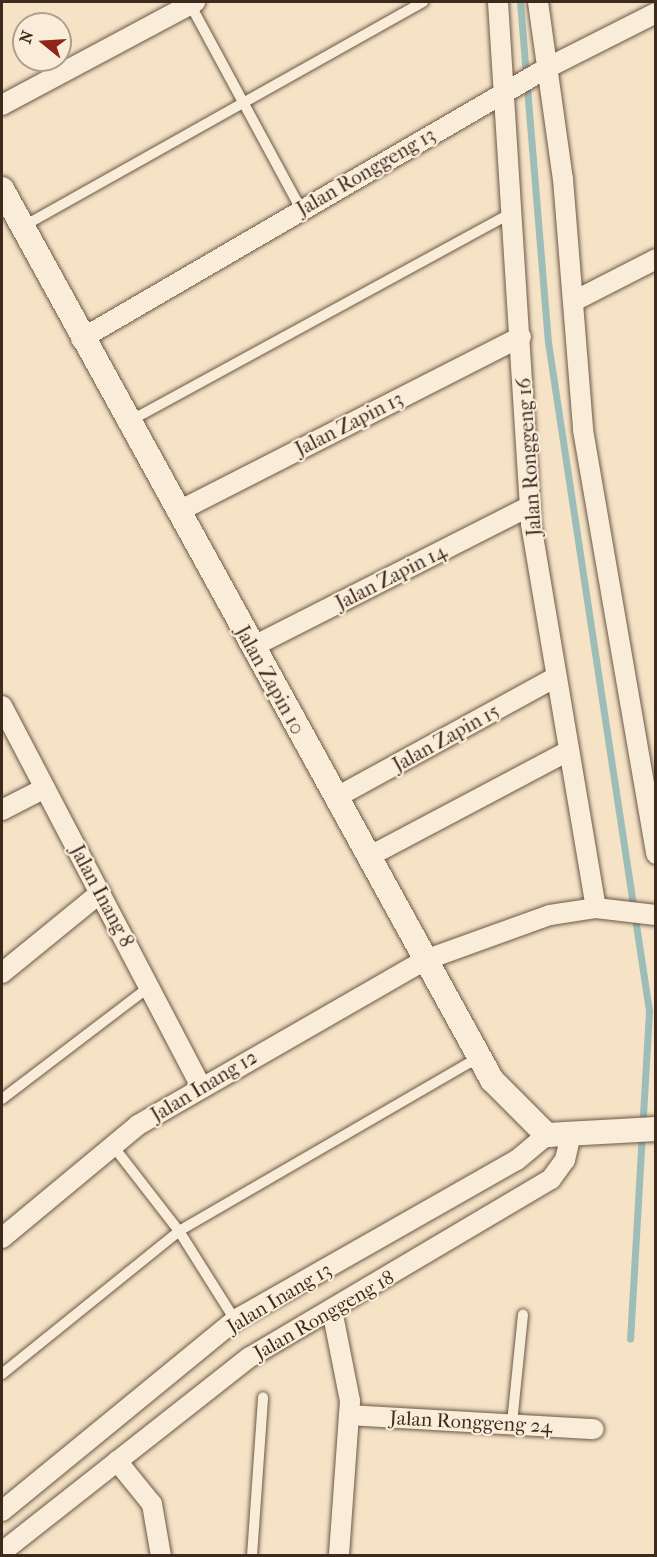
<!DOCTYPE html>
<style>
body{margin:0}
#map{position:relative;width:657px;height:1557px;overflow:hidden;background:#f6e3c6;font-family:"IM FELL French Canon",serif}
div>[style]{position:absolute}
.stream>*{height:7px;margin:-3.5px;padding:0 3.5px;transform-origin:3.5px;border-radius:3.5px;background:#9dbeb8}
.roads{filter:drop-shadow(0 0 2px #6c5847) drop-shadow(0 0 2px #6c5847)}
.service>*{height:10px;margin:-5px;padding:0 5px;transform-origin:5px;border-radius:5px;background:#f9edda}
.minor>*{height:20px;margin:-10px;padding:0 10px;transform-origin:10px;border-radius:10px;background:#f9edda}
.tertiary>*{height:24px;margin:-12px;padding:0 12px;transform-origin:12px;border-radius:12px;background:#f9edda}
span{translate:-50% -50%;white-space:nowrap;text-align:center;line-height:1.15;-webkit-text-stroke:4.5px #f9edda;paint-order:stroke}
.street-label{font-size:20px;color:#3e2a1d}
.frame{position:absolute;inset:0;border:3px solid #3e2a1d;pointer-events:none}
.north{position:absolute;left:12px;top:12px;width:60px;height:60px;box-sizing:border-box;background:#f9edda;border:2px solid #ae9f8e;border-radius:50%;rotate:288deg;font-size:16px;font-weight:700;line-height:24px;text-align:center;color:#3e2a1d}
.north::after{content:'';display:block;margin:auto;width:21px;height:27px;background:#8f2418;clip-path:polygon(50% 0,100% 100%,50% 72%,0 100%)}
</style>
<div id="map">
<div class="stream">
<i style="left:520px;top:2px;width:341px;rotate:85.3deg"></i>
<i style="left:548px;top:342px;width:677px;rotate:81.41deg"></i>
<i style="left:649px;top:1011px;width:328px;rotate:93.3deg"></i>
</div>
<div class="roads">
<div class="service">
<i style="left:190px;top:4px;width:233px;rotate:61.6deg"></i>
<i style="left:22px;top:227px;width:460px;rotate:-29.3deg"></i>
<i style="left:128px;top:422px;width:437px;rotate:-28.6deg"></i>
<i style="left:2px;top:1099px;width:185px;rotate:-37.3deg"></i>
<i style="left:113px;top:1146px;width:108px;rotate:52.2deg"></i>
<i style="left:179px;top:1231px;width:105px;rotate:57.8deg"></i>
<i style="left:2px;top:1374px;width:228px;rotate:-38.9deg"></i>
<i style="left:179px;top:1231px;width:347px;rotate:-30.1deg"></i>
<i style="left:512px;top:1423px;width:109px;rotate:-84.2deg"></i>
<i style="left:252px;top:1556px;width:159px;rotate:-86deg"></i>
</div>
<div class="minor">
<i style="left:498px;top:2px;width:523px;rotate:86.38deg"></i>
<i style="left:531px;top:524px;width:389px;rotate:80.4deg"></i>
<i style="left:538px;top:2px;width:179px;rotate:82deg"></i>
<i style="left:563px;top:179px;width:252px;rotate:85.4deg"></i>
<i style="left:583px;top:430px;width:430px;rotate:80.2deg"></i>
<i style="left:2px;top:105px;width:219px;rotate:-28.1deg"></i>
<i style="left:574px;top:301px;width:92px;rotate:-27.1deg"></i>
<i style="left:81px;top:339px;width:539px;rotate:-30.18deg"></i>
<i style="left:547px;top:68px;width:122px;rotate:-26.8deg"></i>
<i style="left:177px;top:512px;width:386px;rotate:-27deg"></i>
<i style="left:252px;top:647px;width:312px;rotate:-26.9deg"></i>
<i style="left:2px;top:706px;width:429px;rotate:62.4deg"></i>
<i style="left:335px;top:798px;width:252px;rotate:-28.7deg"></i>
<i style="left:2px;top:810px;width:48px;rotate:-27.1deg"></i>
<i style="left:368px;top:857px;width:226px;rotate:-27.9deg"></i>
<i style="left:2px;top:973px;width:127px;rotate:-39.2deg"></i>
<i style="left:2px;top:1238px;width:177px;rotate:-39.7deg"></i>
<i style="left:138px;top:1125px;width:331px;rotate:-29.9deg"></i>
<i style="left:425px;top:960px;width:133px;rotate:-19.8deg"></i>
<i style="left:550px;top:915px;width:47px;rotate:-8.7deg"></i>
<i style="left:596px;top:908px;width:60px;rotate:6.7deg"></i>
<i style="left:332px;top:1310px;width:93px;rotate:78.8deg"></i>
<i style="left:350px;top:1401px;width:155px;rotate:94.1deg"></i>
<i style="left:349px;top:1415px;width:245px;rotate:3.3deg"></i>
<i style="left:117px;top:1461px;width:55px;rotate:50.9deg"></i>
<i style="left:152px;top:1504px;width:53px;rotate:80.2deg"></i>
<i style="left:2px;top:1511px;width:301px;rotate:-39.3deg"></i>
<i style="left:235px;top:1320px;width:324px;rotate:-29.6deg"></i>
<i style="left:517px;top:1160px;width:39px;rotate:-40deg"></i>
<i style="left:2px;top:1552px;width:315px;rotate:-38.2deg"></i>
<i style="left:250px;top:1357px;width:350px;rotate:-30.6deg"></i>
<i style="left:551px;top:1179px;width:24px;rotate:-54deg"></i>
<i style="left:565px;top:1160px;width:27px;rotate:-77deg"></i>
</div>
<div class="tertiary">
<i style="left:2px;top:189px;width:1017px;rotate:61.19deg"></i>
<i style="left:492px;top:1080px;width:78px;rotate:45deg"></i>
<i style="left:547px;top:1135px;width:109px;rotate:-3.2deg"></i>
</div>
</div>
<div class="street-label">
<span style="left:366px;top:172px;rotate:-30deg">Jalan Ronggeng 13</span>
<span style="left:349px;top:424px;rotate:-27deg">Jalan Zapin 13</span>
<span style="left:529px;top:457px;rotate:-94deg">Jalan Ronggeng 16</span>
<span style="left:391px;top:577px;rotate:-27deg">Jalan Zapin 14</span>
<span style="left:270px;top:680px;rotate:61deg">Jalan Zapin 10</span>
<span style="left:446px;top:738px;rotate:-29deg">Jalan Zapin 15</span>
<span style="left:102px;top:896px;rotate:62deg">Jalan Inang 8</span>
<span style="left:204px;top:1086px;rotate:-31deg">Jalan Inang 12</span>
<span style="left:279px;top:1298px;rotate:-31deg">Jalan Inang 13</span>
<span style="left:324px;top:1315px;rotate:-30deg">Jalan Ronggeng 18</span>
<span style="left:471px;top:1422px;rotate:3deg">Jalan Ronggeng 24</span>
</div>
<div class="frame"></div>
<div class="north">N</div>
</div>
